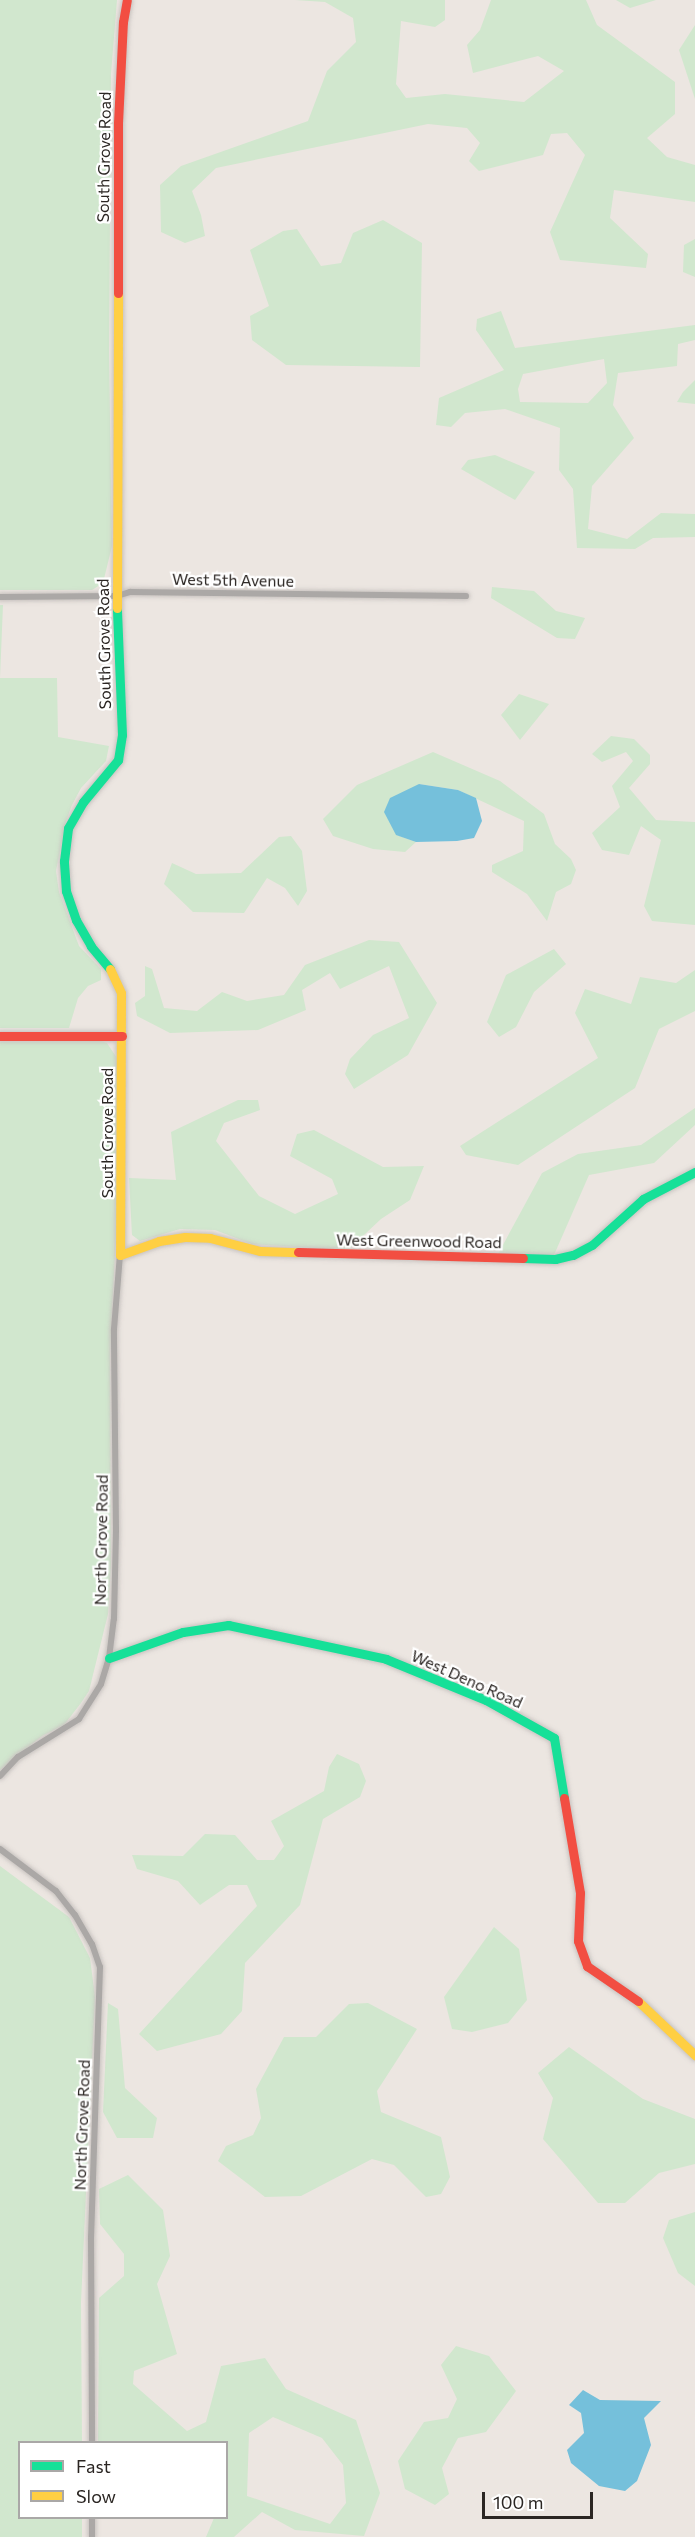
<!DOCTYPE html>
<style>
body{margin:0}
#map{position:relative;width:695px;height:2537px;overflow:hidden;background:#ece6e1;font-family:Commissioner,sans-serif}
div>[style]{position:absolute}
.green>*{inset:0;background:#d1e7ce}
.water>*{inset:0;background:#75c0db}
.roads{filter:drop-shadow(0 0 2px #c8c3c0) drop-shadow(0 0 2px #c8c3c0)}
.street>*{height:6px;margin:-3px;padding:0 3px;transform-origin:3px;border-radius:3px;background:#aba8a6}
.fast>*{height:9px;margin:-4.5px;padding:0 4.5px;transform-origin:4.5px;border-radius:4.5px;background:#16e098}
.slow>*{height:9px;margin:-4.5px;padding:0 4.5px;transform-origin:4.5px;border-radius:4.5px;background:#ffcf43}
.jam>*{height:9px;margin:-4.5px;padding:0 4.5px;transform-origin:4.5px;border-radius:4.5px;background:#f24e42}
span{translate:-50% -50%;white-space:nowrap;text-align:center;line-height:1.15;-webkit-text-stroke:4.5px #fff;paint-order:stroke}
.street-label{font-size:16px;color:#2b2623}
.legend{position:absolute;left:18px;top:2441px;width:210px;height:78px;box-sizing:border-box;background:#fff;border:2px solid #aaa8a7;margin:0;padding:8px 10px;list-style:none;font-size:18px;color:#2b2623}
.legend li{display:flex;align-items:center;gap:12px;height:30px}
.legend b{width:30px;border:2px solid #aaa8a7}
.scale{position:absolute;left:482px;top:2492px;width:111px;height:27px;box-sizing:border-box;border:3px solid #2b2623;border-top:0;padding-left:8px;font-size:18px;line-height:21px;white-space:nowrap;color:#2b2623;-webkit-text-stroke:4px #fff;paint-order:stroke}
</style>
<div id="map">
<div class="green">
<i style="clip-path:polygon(0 0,117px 0,111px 74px,109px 353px,112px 546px,103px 583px,92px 590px,0 590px)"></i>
<i style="clip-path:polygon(295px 0,445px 0,445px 20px,435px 27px,401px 21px,396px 84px,406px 98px,445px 94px,524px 102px,564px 71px,538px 56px,473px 73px,467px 45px,480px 30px,491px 0,586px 0,597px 25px,675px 82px,675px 114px,647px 138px,667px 157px,695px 165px,695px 202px,614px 190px,610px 218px,648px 254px,646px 268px,560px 260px,550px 232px,585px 155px,567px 133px,551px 134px,543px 155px,479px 171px,469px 161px,480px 143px,467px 128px,428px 124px,216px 168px,192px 191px,201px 215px,205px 236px,185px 243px,161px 232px,160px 185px,181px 166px,308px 121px,327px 71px,356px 42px,353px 18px,325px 2px)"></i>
<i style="clip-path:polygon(616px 0,656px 0,630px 8px)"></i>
<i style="clip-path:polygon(695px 25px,695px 99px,679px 50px)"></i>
<i style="clip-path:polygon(383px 220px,422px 243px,420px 367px,286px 365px,252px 340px,250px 316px,269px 306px,250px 250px,283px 231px,297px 229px,321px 266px,341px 263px,353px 233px)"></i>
<i style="clip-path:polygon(695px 239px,695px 277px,683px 272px,684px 245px)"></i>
<i style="clip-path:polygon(evenodd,501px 311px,515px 348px,695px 325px,695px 340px,678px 344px,677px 366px,618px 373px,613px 405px,634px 438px,592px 486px,588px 529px,627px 539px,661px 513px,695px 514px,695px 537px,653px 538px,635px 549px,577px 548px,573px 489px,559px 470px,560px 428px,505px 409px,465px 413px,451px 427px,436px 425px,439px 398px,504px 370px,476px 330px,477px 319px,501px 311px,604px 359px,607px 383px,588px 403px,520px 402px,518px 389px,523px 374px,604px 359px)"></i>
<i style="clip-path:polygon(695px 380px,695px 404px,677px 402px,683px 392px)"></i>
<i style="clip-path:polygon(495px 455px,535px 472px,515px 500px,461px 469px,468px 460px)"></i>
<i style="clip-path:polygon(492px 587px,534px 591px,556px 611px,585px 618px,575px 639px,557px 638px,491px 598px)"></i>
<i style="clip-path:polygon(0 605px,3px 605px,0 678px,57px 678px,58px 737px,109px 746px,106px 761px,81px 788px,72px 805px,66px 821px,56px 871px,59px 892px,79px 946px,101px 969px,101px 980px,88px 986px,78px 998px,69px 1028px,0 1028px)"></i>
<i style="clip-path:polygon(519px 694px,549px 704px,520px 740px,501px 715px)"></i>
<i style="clip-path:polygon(611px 736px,634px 739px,650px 755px,650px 764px,629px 788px,656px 820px,695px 822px,695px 925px,652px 921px,644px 906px,661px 840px,641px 826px,629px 855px,602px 850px,592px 833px,620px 807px,612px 786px,633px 761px,626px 752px,602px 762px,592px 754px)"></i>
<i style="clip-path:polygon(433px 752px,500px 781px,544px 814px,555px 844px,571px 859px,576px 870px,571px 884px,556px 892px,547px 921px,527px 894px,492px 872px,492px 865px,523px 851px,524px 821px,458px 790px,419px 784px,397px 835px,416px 842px,405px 852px,373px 849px,333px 836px,323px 819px,357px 785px)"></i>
<i style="clip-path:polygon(291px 836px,302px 851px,307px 891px,298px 906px,285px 888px,267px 878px,244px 913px,193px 912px,164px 884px,172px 863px,196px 874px,241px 873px,279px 837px)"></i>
<i style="clip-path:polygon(369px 940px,399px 942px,437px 1003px,408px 1055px,354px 1089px,345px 1074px,350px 1059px,373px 1035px,409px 1018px,389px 966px,340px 989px,330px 973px,302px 990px,306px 1010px,258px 1030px,170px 1033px,137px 1016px,135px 1003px,145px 996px,145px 966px,152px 969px,164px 1008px,197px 1011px,222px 992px,247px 1001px,284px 995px,305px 965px)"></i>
<i style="clip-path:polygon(554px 949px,566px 964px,534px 992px,516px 1027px,499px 1037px,487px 1022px,506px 975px)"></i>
<i style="clip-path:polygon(695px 970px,695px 1011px,659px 1029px,635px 1088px,518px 1165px,466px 1155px,460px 1146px,598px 1058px,575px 1013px,585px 989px,631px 1004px,640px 977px,676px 983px)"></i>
<i style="clip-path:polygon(101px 1041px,107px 1043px,117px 1058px,118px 1194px,110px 1354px,111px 1565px,108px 1614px,89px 1691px,81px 1703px,64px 1725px,42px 1736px,0 1770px,0 1042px)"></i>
<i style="clip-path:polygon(238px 1100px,258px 1100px,260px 1110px,224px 1123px,216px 1141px,259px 1196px,295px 1214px,338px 1194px,332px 1179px,290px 1156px,297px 1134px,314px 1130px,383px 1167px,424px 1166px,410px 1200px,381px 1219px,348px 1250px,252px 1244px,215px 1230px,180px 1229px,140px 1241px,132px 1235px,129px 1178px,176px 1180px,171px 1132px)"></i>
<i style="clip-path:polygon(695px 1108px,695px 1125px,654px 1163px,589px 1175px,554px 1255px,498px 1254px,542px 1173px,578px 1154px,641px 1145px)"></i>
<i style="clip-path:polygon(337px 1754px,359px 1764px,366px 1781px,360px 1797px,323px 1819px,300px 1905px,245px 1963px,242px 2011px,221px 2034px,157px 2051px,139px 2034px,257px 1906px,247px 1885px,229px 1885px,200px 1905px,178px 1881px,137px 1869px,132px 1855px,183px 1856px,205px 1834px,235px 1835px,257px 1860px,274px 1860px,284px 1846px,271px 1821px,324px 1791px,329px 1767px)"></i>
<i style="clip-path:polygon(0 1866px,69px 1917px,90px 1958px,95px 1997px,81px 2302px,82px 2442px,20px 2442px,20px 2518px,82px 2518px,82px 2537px,0 2537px)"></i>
<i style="clip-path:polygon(494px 1927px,519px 1949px,527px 2000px,508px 2023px,472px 2032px,452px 2029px,444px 1997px)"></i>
<i style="clip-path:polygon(108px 2003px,118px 2009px,125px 2088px,157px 2118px,153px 2138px,117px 2138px,103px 2112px)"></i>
<i style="clip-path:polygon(368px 2003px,417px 2029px,377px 2091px,381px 2112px,441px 2137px,450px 2177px,441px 2194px,426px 2197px,394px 2165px,372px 2159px,301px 2196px,265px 2197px,218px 2161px,226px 2146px,253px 2135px,261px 2118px,256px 2089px,284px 2037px,316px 2037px,349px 2004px)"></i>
<i style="clip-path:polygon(569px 2047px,643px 2099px,695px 2119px,695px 2164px,659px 2173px,625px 2203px,598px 2203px,543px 2139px,553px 2098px,538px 2073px)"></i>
<i style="clip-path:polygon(evenodd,128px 2175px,163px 2210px,170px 2256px,157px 2284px,177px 2354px,134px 2371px,133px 2384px,187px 2431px,206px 2422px,221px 2366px,265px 2358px,286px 2389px,356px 2420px,380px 2493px,364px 2536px,295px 2530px,262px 2512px,234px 2537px,206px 2537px,214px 2518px,226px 2518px,226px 2442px,98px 2442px,99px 2298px,124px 2276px,124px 2254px,100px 2224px,99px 2189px,128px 2175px,273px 2417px,322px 2438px,343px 2465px,346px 2503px,330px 2524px,247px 2496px,249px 2433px,273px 2417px)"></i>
<i style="clip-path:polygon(695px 2212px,695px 2286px,678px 2273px,663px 2238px,669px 2220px)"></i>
<i style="clip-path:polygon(456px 2346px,489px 2356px,516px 2391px,486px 2432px,458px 2438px,442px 2468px,449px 2494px,435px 2505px,405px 2489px,398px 2461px,424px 2422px,448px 2418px,457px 2399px,441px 2365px)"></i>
</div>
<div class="water">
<i style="clip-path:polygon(419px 784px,458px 790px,476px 798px,482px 821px,474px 838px,457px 841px,416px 842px,396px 835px,384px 812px,390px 798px)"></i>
<i style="clip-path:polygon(583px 2390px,600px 2400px,661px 2401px,644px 2418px,651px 2445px,637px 2481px,625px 2491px,599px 2486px,571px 2463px,567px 2450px,584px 2433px,581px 2413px,569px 2405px)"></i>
</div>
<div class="roads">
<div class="street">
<i style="left:0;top:597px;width:117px;rotate:-0.5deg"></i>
<i style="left:117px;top:596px;width:14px;rotate:-17deg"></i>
<i style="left:130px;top:592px;width:336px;rotate:0.7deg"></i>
<i style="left:0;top:1776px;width:26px;rotate:-47deg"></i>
<i style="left:18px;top:1757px;width:72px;rotate:-31.9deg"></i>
<i style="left:79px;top:1719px;width:41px;rotate:-57.8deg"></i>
<i style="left:101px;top:1684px;width:27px;rotate:-73deg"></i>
<i style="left:109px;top:1658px;width:39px;rotate:-83deg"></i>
<i style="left:114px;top:1619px;width:89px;rotate:-88.7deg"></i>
<i style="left:116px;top:1530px;width:201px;rotate:-90.6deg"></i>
<i style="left:114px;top:1329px;width:74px;rotate:-85.4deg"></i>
<i style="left:0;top:1849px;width:70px;rotate:36.9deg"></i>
<i style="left:56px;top:1891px;width:31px;rotate:52deg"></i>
<i style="left:75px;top:1915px;width:34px;rotate:60deg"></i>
<i style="left:92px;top:1944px;width:24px;rotate:71deg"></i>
<i style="left:100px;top:1967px;width:270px;rotate:91.9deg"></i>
<i style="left:91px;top:2237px;width:205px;rotate:89.7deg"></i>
<i style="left:92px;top:2518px;width:19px;rotate:90deg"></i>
</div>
<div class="fast">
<i style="left:110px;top:969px;width:30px;rotate:-130deg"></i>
<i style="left:91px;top:946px;width:30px;rotate:-120deg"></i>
<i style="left:76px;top:920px;width:31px;rotate:-109deg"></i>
<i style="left:66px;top:891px;width:30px;rotate:-94deg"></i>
<i style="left:64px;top:861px;width:33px;rotate:-83deg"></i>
<i style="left:68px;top:828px;width:30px;rotate:-60deg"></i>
<i style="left:83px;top:802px;width:55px;rotate:-50.2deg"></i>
<i style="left:118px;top:760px;width:25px;rotate:-81deg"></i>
<i style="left:122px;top:735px;width:127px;rotate:-92.3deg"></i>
<i style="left:523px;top:1258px;width:32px;rotate:2deg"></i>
<i style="left:555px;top:1259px;width:18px;rotate:-13deg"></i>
<i style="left:573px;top:1255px;width:21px;rotate:-28deg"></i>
<i style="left:592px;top:1245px;width:69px;rotate:-42deg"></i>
<i style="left:643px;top:1199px;width:59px;rotate:-27.4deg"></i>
<i style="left:109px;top:1658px;width:78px;rotate:-19.4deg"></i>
<i style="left:183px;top:1632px;width:46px;rotate:-8.8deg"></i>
<i style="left:228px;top:1625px;width:162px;rotate:12.1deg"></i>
<i style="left:386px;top:1659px;width:108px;rotate:22.3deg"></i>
<i style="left:486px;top:1700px;width:78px;rotate:29.2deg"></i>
<i style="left:554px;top:1738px;width:61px;rotate:80.5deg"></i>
</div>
<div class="slow">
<i style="left:117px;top:608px;width:315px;rotate:-89.8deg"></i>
<i style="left:110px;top:969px;width:26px;rotate:65deg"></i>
<i style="left:121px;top:993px;width:262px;rotate:90.2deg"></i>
<i style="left:120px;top:1255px;width:41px;rotate:-19.7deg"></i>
<i style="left:159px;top:1241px;width:26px;rotate:-9deg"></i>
<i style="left:185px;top:1237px;width:25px;rotate:2deg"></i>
<i style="left:210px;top:1238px;width:52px;rotate:14.6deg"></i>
<i style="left:260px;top:1251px;width:38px;rotate:2deg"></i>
<i style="left:638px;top:2001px;width:79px;rotate:43.5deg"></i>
</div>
<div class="jam">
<i style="left:118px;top:293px;width:170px;rotate:-90deg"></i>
<i style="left:118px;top:123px;width:101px;rotate:-87.2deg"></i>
<i style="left:123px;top:22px;width:22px;rotate:-80deg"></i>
<i style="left:0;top:1036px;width:122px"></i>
<i style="left:298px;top:1252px;width:225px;rotate:1.5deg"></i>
<i style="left:564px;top:1798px;width:96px;rotate:80.4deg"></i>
<i style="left:580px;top:1893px;width:48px;rotate:92.4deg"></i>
<i style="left:578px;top:1941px;width:27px;rotate:70deg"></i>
<i style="left:587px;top:1966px;width:62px;rotate:34.5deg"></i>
</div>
</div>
<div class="street-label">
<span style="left:104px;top:157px;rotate:-89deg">South Grove Road</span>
<span style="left:233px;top:580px;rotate:1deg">West 5th Avenue</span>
<span style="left:104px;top:644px;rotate:-91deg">South Grove Road</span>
<span style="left:107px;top:1133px;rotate:-90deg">South Grove Road</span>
<span style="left:419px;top:1241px;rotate:1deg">West Greenwood Road</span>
<span style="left:101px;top:1540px;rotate:-89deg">North Grove Road</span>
<span style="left:467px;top:1679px;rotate:24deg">West Deno Road</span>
<span style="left:82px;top:2125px;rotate:-88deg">North Grove Road</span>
</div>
<ul class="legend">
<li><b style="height:8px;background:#16e098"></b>Fast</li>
<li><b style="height:8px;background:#ffcf43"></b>Slow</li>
</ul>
<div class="scale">100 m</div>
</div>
